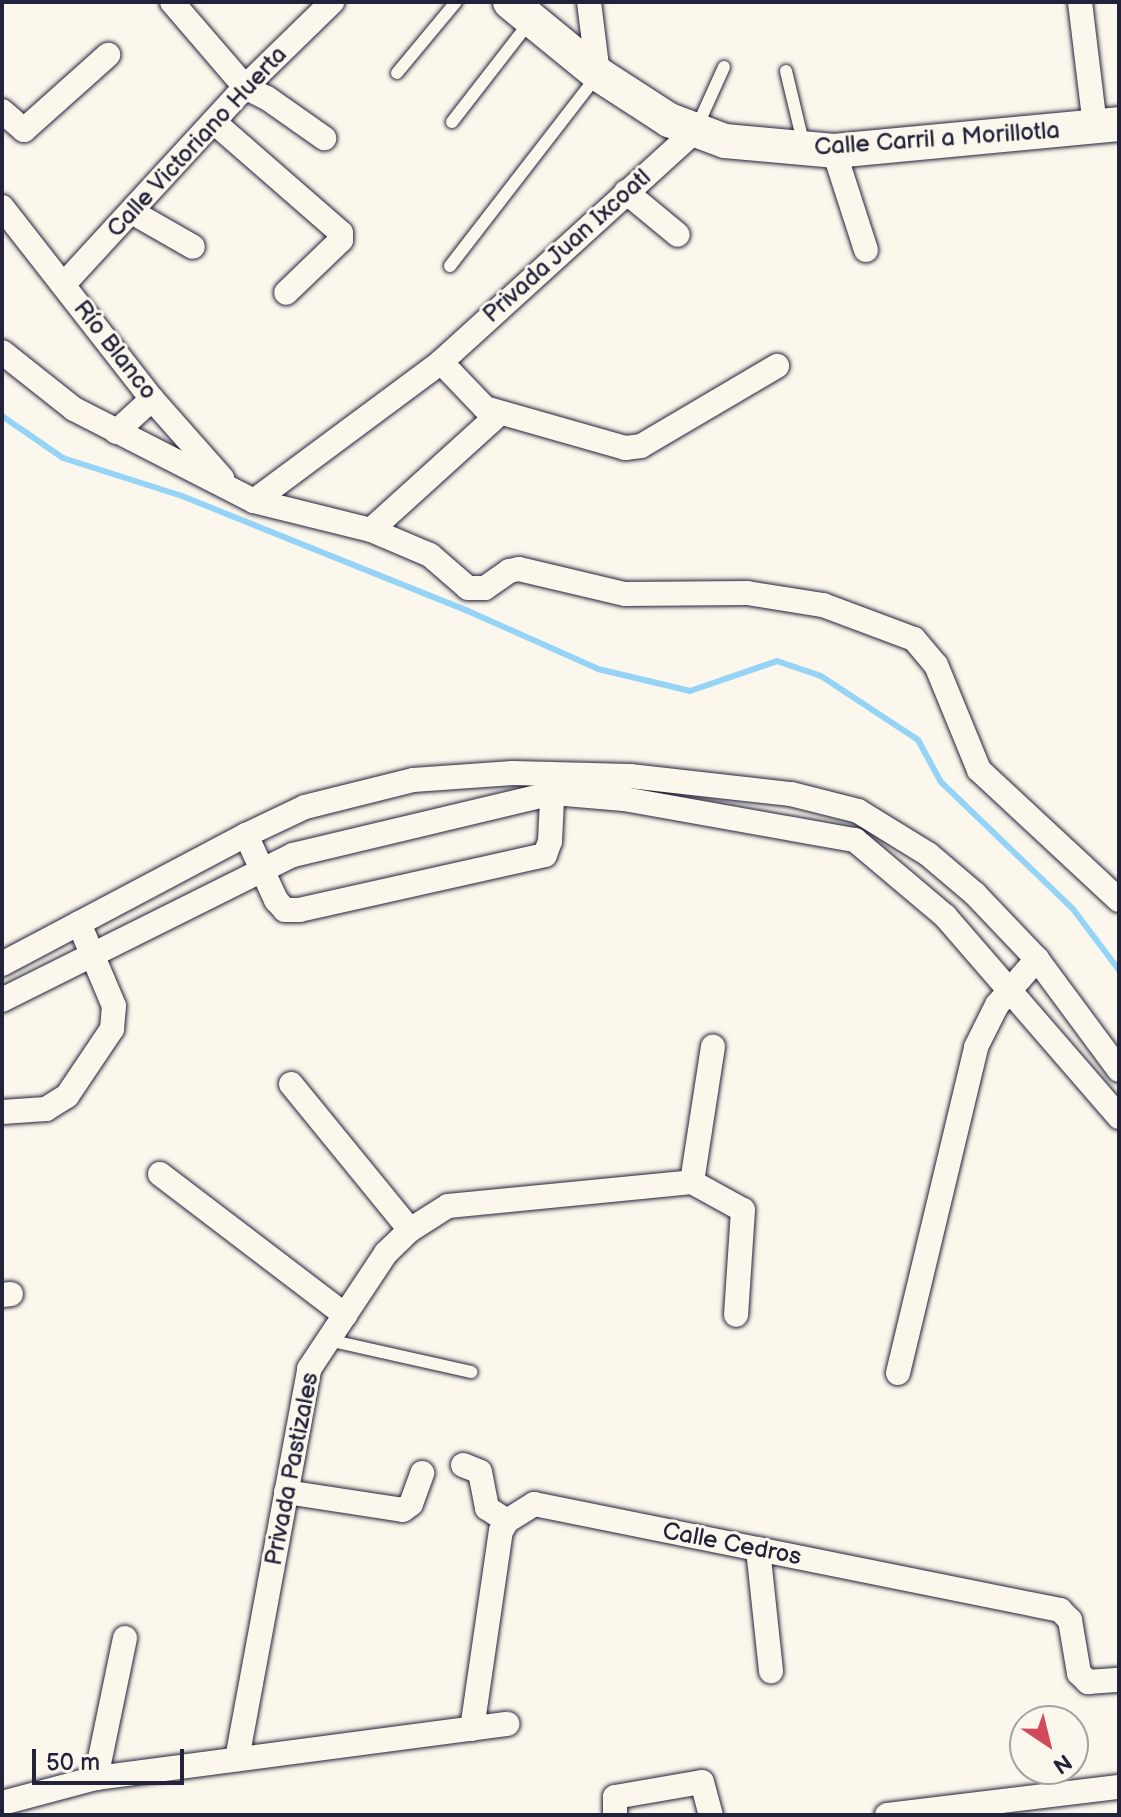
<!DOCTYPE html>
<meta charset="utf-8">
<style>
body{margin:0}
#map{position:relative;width:1121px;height:1817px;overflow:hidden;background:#fbf7ec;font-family:"Balsamiq Sans",sans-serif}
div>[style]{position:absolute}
.stream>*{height:6px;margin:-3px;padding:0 3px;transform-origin:3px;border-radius:3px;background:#96d4f7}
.roads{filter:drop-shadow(0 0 2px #22223b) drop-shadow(0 0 2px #22223b)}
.lane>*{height:12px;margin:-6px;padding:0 6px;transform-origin:6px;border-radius:6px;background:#fbf7ec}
.street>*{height:24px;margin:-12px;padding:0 12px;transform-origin:12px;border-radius:12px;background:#fbf7ec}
.secondary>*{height:34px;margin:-17px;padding:0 17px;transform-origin:17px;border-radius:17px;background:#fbf7ec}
span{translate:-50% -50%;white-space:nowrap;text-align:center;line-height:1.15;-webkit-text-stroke:6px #fbf7ec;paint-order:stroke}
.street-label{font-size:24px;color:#22223b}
.frame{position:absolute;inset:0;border:4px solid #22223b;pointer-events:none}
.north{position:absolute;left:1009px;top:1705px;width:80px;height:80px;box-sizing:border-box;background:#fbf7ec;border:2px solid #a4a2a5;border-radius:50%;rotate:145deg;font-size:22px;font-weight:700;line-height:32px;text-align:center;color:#22223b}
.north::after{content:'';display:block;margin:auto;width:28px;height:36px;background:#d1495b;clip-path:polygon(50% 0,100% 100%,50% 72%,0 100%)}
.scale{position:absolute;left:32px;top:1749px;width:152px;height:36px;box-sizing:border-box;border:4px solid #22223b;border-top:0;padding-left:10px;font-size:24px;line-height:28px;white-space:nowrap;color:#22223b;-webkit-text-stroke:6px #fbf7ec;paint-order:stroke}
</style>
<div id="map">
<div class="stream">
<i style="left:2px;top:416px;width:74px;rotate:34.5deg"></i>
<i style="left:63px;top:458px;width:125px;rotate:17.7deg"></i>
<i style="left:182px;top:496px;width:308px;rotate:21.9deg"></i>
<i style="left:468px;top:611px;width:142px;rotate:24deg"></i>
<i style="left:598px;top:669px;width:95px;rotate:13.4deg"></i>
<i style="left:690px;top:691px;width:92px;rotate:-19deg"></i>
<i style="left:777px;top:661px;width:46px;rotate:18.8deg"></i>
<i style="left:821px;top:676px;width:116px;rotate:33.4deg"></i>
<i style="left:918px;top:740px;width:48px;rotate:61.3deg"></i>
<i style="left:941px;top:782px;width:183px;rotate:43.9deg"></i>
<i style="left:1073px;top:909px;width:76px;rotate:53deg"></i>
</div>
<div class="roads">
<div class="lane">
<i style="left:786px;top:71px;width:77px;rotate:76.5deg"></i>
<i style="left:397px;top:73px;width:92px;rotate:-50.3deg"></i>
<i style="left:452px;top:122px;width:129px;rotate:-52.2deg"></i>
<i style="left:696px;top:129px;width:68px;rotate:-65.7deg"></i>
<i style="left:450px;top:266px;width:240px;rotate:-52.3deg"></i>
<i style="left:328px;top:1340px;width:147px;rotate:12.6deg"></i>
</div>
<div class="street">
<i style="left:172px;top:2px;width:112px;rotate:49.3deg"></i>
<i style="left:245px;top:87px;width:25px;rotate:27deg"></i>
<i style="left:267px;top:98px;width:70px;rotate:35.1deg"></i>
<i style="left:589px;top:2px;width:73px;rotate:82.9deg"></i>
<i style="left:1080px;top:2px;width:125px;rotate:83.1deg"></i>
<i style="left:2px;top:111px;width:29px;rotate:41deg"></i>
<i style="left:24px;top:130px;width:113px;rotate:-41.8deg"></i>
<i style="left:215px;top:123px;width:167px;rotate:41.1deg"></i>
<i style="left:341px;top:233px;width:7px;rotate:90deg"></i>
<i style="left:341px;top:240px;width:76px;rotate:136.1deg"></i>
<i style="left:834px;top:151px;width:104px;rotate:72.1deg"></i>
<i style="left:626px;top:192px;width:67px;rotate:39.6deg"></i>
<i style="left:2px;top:207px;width:244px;rotate:52deg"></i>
<i style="left:152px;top:399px;width:106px;rotate:48.5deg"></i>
<i style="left:132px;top:212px;width:70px;rotate:29.8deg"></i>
<i style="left:64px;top:284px;width:268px;rotate:-47.4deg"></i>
<i style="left:245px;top:87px;width:122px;rotate:-44.3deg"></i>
<i style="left:2px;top:352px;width:92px;rotate:38.4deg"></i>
<i style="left:74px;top:409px;width:202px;rotate:27.1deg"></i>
<i style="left:254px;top:501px;width:121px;rotate:13.9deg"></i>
<i style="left:371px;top:530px;width:64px;rotate:23deg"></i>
<i style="left:430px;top:555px;width:50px;rotate:41deg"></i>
<i style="left:468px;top:588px;width:17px"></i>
<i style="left:485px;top:588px;width:29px;rotate:-35deg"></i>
<i style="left:509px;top:571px;width:10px;rotate:-11deg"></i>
<i style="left:519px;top:569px;width:109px;rotate:13.3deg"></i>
<i style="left:625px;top:594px;width:122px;rotate:-0.5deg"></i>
<i style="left:747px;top:593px;width:77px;rotate:9deg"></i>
<i style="left:823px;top:605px;width:97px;rotate:20.5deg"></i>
<i style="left:914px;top:639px;width:34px;rotate:50deg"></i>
<i style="left:936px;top:665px;width:113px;rotate:67.7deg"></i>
<i style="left:979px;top:770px;width:191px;rotate:42.9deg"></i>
<i style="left:441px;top:362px;width:64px;rotate:46.3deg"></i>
<i style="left:485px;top:408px;width:146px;rotate:15.9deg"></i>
<i style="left:625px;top:448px;width:16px;rotate:-7deg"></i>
<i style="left:641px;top:446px;width:158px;rotate:-30.5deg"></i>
<i style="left:116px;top:432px;width:49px;rotate:-42.5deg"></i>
<i style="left:254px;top:501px;width:233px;rotate:-36.6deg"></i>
<i style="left:441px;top:362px;width:342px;rotate:-42.3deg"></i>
<i style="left:371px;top:530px;width:173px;rotate:-42.2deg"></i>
<i style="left:246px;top:835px;width:72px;rotate:65.2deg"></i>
<i style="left:276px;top:900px;width:13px;rotate:48deg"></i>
<i style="left:285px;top:910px;width:14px"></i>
<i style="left:299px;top:910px;width:252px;rotate:-12.6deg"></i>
<i style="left:545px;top:855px;width:15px;rotate:-70deg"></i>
<i style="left:550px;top:841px;width:62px;rotate:-87.2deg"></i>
<i style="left:2px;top:964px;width:276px;rotate:-27.9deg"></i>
<i style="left:246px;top:835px;width:65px;rotate:-25.4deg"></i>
<i style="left:305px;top:807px;width:111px;rotate:-14deg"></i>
<i style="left:413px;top:780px;width:100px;rotate:-4deg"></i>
<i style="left:513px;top:773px;width:117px;rotate:1.5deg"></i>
<i style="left:630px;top:776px;width:162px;rotate:6.4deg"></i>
<i style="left:791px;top:794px;width:69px;rotate:14.2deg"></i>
<i style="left:858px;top:811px;width:82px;rotate:31.6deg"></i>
<i style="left:928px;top:854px;width:62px;rotate:40.4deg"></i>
<i style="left:975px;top:894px;width:90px;rotate:46.4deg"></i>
<i style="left:1037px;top:959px;width:138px;rotate:53.5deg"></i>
<i style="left:2px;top:1000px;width:325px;rotate:-26.5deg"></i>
<i style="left:293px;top:855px;width:267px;rotate:-13.4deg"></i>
<i style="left:553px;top:793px;width:71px;rotate:4.8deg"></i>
<i style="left:624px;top:799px;width:235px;rotate:10.1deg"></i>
<i style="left:855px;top:840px;width:118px;rotate:40.2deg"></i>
<i style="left:945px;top:916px;width:266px;rotate:49.1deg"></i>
<i style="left:291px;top:1084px;width:188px;rotate:50.8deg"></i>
<i style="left:2px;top:1112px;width:44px;rotate:-3.9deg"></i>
<i style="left:46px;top:1109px;width:25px;rotate:-32deg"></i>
<i style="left:67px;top:1096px;width:81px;rotate:-56.1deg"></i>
<i style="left:112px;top:1029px;width:23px;rotate:-85deg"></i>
<i style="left:114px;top:1006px;width:90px;rotate:-112.9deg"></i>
<i style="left:160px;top:1174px;width:233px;rotate:37.3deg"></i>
<i style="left:692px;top:1182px;width:137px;rotate:-81.2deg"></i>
<i style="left:2px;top:1295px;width:9px;rotate:-6deg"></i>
<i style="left:898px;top:1373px;width:335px;rotate:-76.5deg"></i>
<i style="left:976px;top:1047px;width:47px;rotate:-63.4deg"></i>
<i style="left:997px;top:1005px;width:61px;rotate:-49deg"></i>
<i style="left:463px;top:1465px;width:18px;rotate:22deg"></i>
<i style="left:480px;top:1472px;width:37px;rotate:79deg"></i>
<i style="left:487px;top:1508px;width:24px;rotate:33deg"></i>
<i style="left:286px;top:1492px;width:118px;rotate:8.7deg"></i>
<i style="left:403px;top:1510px;width:10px;rotate:-37deg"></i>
<i style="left:411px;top:1504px;width:33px;rotate:-70deg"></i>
<i style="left:758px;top:1549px;width:123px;rotate:83.9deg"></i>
<i style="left:472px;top:1729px;width:200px;rotate:-81.7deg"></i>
<i style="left:501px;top:1531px;width:12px;rotate:-59deg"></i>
<i style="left:507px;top:1521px;width:32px;rotate:-32deg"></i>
<i style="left:534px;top:1504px;width:537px;rotate:11.39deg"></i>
<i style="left:1060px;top:1610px;width:14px;rotate:45deg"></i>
<i style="left:1070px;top:1620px;width:54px;rotate:80.4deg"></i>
<i style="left:1079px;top:1673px;width:13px;rotate:45deg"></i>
<i style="left:1088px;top:1682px;width:31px;rotate:-4deg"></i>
<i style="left:237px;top:1759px;width:397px;rotate:-79.5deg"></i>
<i style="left:309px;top:1369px;width:139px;rotate:-56.4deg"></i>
<i style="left:386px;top:1253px;width:33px;rotate:-44deg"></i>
<i style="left:410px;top:1230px;width:45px;rotate:-32.3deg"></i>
<i style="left:448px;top:1206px;width:245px;rotate:-5.6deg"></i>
<i style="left:692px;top:1182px;width:58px;rotate:28.8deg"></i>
<i style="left:743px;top:1210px;width:105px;rotate:93.8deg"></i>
<i style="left:96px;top:1778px;width:143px;rotate:-78.3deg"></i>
<i style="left:2px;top:1803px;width:97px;rotate:-14.9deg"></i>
<i style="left:96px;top:1778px;width:415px;rotate:-7.5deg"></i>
<i style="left:615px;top:1815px;width:18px;rotate:-90deg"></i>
<i style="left:615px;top:1797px;width:88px;rotate:-9.8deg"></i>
<i style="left:702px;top:1782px;width:34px;rotate:75deg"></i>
<i style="left:887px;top:1815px;width:234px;rotate:-6.9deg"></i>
</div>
<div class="secondary">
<i style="left:510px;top:2px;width:114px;rotate:39.3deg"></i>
<i style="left:598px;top:74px;width:85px;rotate:32.9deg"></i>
<i style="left:669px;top:120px;width:60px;rotate:20.6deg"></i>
<i style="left:725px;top:141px;width:109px;rotate:5.2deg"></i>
<i style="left:834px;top:151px;width:286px;rotate:-5.4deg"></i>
</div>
</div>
<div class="street-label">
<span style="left:937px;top:139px;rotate:-4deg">Calle Carril a Morillotla</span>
<span style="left:197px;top:142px;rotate:-47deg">Calle Victoriano Huerta</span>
<span style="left:567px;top:246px;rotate:-42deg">Privada Juan Ixcoatl</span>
<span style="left:115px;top:350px;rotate:52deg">Río Blanco</span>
<span style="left:292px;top:1469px;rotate:-79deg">Privada Pastizales</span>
<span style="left:732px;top:1544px;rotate:11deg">Calle Cedros</span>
</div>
<div class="frame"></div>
<div class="north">N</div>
<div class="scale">50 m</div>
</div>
